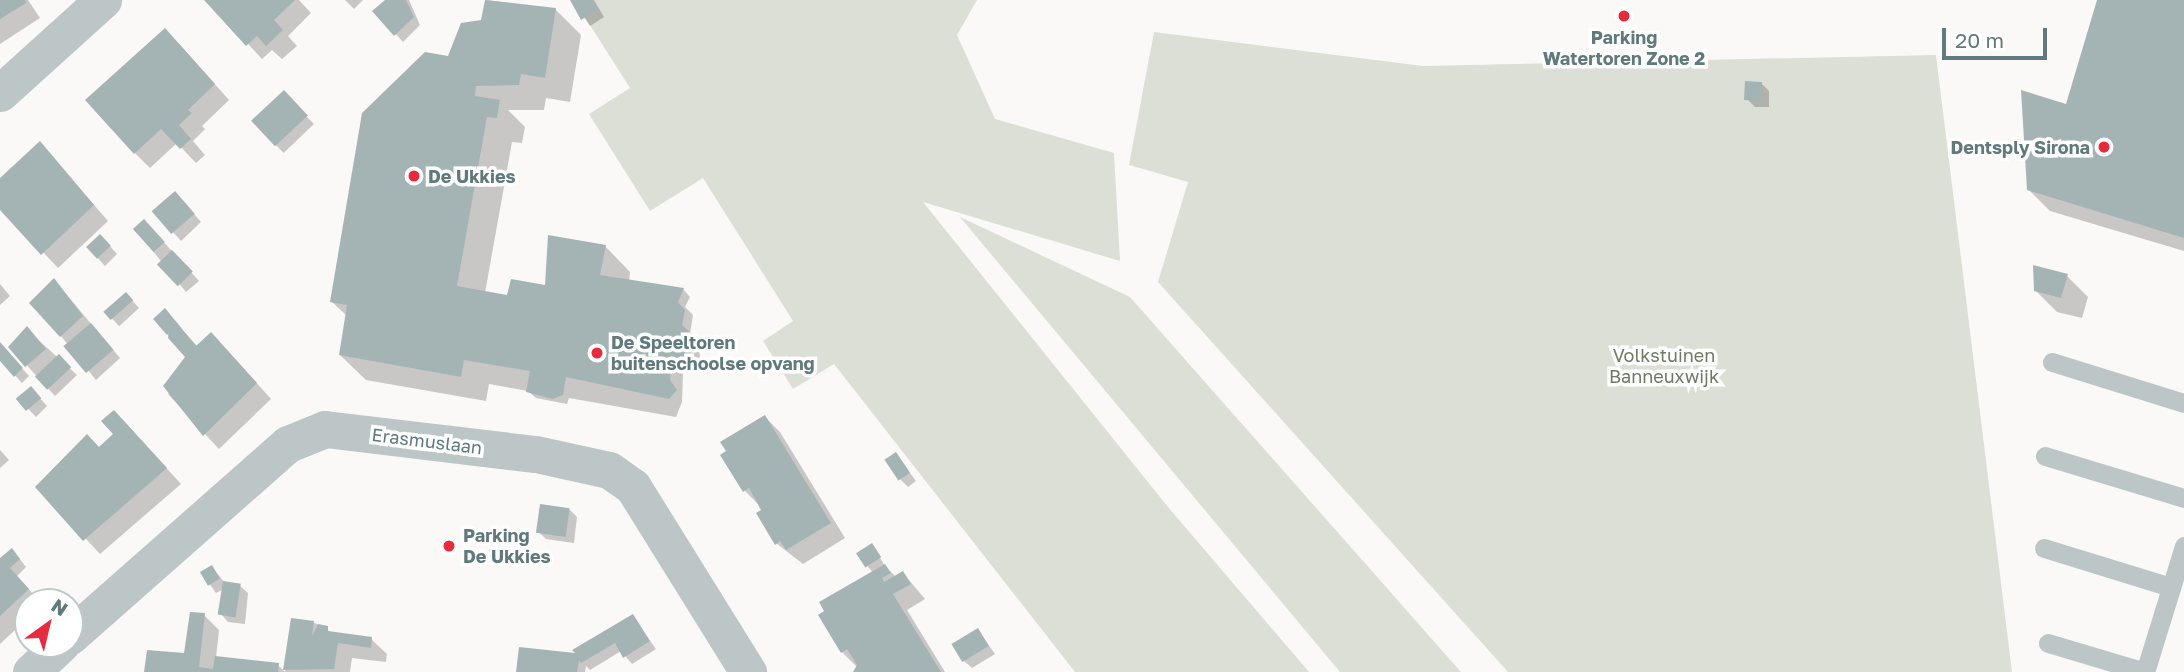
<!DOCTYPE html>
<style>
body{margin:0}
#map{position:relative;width:2184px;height:672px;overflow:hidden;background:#faf9f7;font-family:"Golos Text",sans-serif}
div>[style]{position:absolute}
.green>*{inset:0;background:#dcdfd6}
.shadow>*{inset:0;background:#0003;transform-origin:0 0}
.building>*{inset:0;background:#a4b4b5;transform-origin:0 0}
.service>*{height:19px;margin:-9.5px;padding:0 9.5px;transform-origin:9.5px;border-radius:9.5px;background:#bdc6c7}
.minor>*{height:37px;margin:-18.5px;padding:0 18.5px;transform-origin:18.5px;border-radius:18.5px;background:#bdc6c7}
.dots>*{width:19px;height:19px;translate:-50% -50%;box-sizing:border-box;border:4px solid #fff;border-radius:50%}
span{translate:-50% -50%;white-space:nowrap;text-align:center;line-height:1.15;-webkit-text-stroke:7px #fff;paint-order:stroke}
.poi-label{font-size:18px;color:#5f797d;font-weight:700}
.right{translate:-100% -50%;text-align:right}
.left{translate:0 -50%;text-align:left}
.park-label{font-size:18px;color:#6f7a63}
.street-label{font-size:18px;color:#5f797d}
.north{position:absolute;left:14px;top:588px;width:70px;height:70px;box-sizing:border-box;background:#fff;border:2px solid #bfc9cb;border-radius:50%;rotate:34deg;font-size:19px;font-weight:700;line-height:28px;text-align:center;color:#5f797d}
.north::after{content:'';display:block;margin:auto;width:24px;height:32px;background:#e62b3c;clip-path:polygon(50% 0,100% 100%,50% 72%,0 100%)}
.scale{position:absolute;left:1942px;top:28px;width:105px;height:32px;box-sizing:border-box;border:4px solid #5f797d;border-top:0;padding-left:9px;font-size:21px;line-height:24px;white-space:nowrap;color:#5f797d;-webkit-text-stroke:5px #fff;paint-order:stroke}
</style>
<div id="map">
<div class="green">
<i style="clip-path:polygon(574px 0,977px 0,957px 35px,995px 119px,1114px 153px,1120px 261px,923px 202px,1168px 507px,1309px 672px,1075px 672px,834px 364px,793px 389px,763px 341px,793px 321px,703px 178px,650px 211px,589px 114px,630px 88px)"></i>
<i style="clip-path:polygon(1154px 32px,1423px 66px,1936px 55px,2012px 672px,1508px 672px,1158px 282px,1188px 182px,1129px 165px)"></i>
<i style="clip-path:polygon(960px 217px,1130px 297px,1461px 672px,1340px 672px)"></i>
</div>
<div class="shadow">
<i style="clip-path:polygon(0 0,28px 0,40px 18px,0 44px)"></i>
<i style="clip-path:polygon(207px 0,299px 0,311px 13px,288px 36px,297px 46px,282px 59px,272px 50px,262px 59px)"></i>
<i style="clip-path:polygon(345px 0,363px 0,354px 9px)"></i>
<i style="clip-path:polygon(388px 0,409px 0,420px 25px,403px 42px,375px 11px)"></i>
<i style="clip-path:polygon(487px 0,555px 9px,581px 35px,570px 102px,546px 98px,544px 110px,508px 110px,525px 127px,522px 143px,512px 142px,485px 293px,509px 297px,546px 287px,605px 246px,630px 272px,629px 283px,683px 289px,690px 297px,685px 307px,693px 315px,690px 334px,699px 343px,700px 359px,692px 372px,683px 373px,682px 402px,676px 417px,569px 398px,567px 404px,536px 398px,528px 391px,489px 384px,486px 401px,366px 380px,340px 355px,347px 316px,332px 302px,450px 58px,483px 22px)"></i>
<i style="clip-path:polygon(572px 0,594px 0,604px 17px,590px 26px)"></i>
<i style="clip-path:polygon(2099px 0,2184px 0,2184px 251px,2050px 211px,2029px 190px,2068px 106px)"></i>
<i style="clip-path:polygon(180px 45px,229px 100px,202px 126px,205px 129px,193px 141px,205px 155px,196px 163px,177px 143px,150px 168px,135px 153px)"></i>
<i style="clip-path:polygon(1761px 83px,1769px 91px,1769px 107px,1755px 107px,1747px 99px)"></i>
<i style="left:284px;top:93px;width:43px;height:42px;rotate:46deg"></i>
<i style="clip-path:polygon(40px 143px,108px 221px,58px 268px,0 207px,0 180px)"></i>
<i style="clip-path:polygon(183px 201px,201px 222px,181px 241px,155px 212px)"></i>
<i style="clip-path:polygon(135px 229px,152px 229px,199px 281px,186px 292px)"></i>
<i style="clip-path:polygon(108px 244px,117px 254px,105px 266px,88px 247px)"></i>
<i style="clip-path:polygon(2067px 276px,2088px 297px,2082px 318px,2057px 312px,2035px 290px)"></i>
<i style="clip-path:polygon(0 284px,10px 296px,0 305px)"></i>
<i style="clip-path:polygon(61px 288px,120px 358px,96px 380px,61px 336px)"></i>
<i style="left:126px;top:294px;width:19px;height:27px;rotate:47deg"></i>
<i style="clip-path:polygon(165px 311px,198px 347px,226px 349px,271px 399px,219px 449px,168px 394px,195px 369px,155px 319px)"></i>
<i style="clip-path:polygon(34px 336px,77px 375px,55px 396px,10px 347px)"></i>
<i style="clip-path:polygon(0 344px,29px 376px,22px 383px,0 359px)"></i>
<i style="clip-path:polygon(38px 396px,47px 406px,36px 417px,19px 399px)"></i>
<i style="clip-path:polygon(765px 417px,780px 432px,845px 538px,803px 564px,776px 543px,764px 510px,744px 490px)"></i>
<i style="clip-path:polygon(129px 427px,181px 484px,100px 554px,38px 487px)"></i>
<i style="clip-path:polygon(0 450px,9px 460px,0 468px)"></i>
<i style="clip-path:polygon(896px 454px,916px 481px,908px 487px,900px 479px)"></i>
<i style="clip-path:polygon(570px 510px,577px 517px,574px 543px,546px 539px,539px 532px)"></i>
<i style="clip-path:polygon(872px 545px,885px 566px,896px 577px,903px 573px,925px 599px,907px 610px,945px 672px,855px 672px,857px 667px,842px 652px,873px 573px,858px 553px)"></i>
<i style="clip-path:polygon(19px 558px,26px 567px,17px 576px,40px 602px,28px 602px,28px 618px,0 644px,0 559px)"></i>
<i style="clip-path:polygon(212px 567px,225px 583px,240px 586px,248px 593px,245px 624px,228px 622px,221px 614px,224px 589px,216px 593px,202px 573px)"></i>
<i style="clip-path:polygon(204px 615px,219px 630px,216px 658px,278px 665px,285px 672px,292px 620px,313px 622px,334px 634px,371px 639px,387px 654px,386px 662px,352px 658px,350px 672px,146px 672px,186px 655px)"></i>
<i style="clip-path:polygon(632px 616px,656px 649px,632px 664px,621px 651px,590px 670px,586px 666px,585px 672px,518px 672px,578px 656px)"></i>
<i style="clip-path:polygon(978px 630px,995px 654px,972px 668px,964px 661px)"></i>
</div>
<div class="building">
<i style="clip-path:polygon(0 0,25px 0,26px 3px,0 19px)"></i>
<i style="clip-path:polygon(204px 0,295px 0,274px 20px,283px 30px,266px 46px,257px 36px,246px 46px)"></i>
<i style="clip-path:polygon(385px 0,406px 0,414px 17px,394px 36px,372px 11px)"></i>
<i style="clip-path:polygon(485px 0,556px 8px,545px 78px,521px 74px,519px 85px,476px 86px,475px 96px,500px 100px,497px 118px,487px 117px,457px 286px,507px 295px,511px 279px,545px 285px,548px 235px,606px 245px,600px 275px,684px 288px,678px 302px,685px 310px,682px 325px,692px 334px,694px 347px,685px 365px,671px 367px,670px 380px,677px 390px,669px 399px,566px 377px,563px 395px,553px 399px,526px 392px,530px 371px,464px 360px,461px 377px,339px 355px,347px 305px,330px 302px,362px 113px,425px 52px,448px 56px,461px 23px,481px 20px)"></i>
<i style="clip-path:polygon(570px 0,592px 0,598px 9px,581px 20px)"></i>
<i style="clip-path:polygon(2097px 0,2184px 0,2184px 238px,2027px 190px,2021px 90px,2066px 104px)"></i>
<i style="clip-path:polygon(165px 28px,215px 84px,188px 110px,192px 113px,179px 125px,191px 139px,180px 149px,161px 129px,134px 154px,85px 100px)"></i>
<i style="left:1745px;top:81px;width:17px;height:19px;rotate:3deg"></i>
<i style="left:284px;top:90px;width:35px;height:45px;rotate:47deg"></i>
<i style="clip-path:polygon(40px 141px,94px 205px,41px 255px,0 210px,0 178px)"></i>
<i style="left:175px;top:191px;width:30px;height:31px;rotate:49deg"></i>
<i style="left:144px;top:219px;width:31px;height:15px;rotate:48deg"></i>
<i style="left:100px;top:234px;width:16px;height:19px;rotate:47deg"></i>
<i style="left:172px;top:250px;width:30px;height:21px;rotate:46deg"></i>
<i style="clip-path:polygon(2033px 265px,2068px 274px,2061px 298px,2034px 291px)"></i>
<i style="clip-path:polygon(54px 278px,83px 316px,60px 337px,29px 303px)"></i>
<i style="left:126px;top:292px;width:11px;height:30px;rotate:49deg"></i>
<i style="clip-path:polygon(165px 308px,196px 346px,211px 332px,257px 383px,203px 436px,163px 386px,185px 357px,168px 338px,169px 332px,167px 335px,153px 319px)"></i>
<i style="left:91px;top:323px;width:35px;height:36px;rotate:50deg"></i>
<i style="clip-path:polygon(27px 326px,46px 349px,25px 367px,8px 347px)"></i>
<i style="clip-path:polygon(0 342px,23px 368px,14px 377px,0 361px)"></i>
<i style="left:59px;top:354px;width:18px;height:33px;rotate:47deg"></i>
<i style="left:31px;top:386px;width:16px;height:20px;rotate:50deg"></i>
<i style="clip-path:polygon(114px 410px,167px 468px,83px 541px,35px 487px,87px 434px,99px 447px,113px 434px,101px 421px)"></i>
<i style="clip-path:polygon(765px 415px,831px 523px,786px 550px,780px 541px,775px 545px,756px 513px,761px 510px,754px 497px,749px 488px,743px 492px,720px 455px,726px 451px,720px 442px)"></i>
<i style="left:896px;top:452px;width:25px;height:14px;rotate:56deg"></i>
<i style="left:540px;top:504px;width:30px;height:29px;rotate:8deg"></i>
<i style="left:872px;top:543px;width:17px;height:19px;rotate:57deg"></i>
<i style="clip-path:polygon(12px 548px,20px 559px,10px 568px,29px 589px,0 616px,0 558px)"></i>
<i style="clip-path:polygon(885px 564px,891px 573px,882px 578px,884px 582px,903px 571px,911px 584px,893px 594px,941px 672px,853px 672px,857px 665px,847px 649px,841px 653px,818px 615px,824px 611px,819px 602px)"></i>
<i style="left:212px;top:565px;width:16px;height:14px;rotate:60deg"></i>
<i style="left:223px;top:581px;width:18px;height:34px;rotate:9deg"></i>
<i style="clip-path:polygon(190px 612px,205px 613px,199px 667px,213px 669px,215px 656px,279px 663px,278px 672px,144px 672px,147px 650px,184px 653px)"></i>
<i style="clip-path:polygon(633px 614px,650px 641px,623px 658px,615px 643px,581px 663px,579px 660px,577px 672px,516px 672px,519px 647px,575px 653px,572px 650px)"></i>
<i style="clip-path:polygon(291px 618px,314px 621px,312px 636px,318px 624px,328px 626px,328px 631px,372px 637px,371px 648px,338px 643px,334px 669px,283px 670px)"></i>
<i style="left:978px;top:628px;width:21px;height:31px;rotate:59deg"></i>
</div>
<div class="service">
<i style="left:2052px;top:362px;width:138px;rotate:17.3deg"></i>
<i style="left:2045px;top:456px;width:145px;rotate:16.8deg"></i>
<i style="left:2044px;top:548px;width:133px;rotate:17.1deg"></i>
<i style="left:2048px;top:643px;width:101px;rotate:16.6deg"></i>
<i style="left:2145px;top:672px;width:132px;rotate:-72.8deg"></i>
</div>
<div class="minor">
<i style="left:0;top:93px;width:139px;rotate:-42.1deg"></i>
<i style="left:70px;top:636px;width:290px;rotate:-41.4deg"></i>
<i style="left:288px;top:444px;width:40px;rotate:-22deg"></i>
<i style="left:325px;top:429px;width:212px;rotate:6.8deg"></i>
<i style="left:536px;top:454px;width:75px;rotate:12.4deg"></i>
<i style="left:609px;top:470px;width:29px;rotate:35deg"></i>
<i style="left:633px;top:487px;width:218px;rotate:58.1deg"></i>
<i style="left:31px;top:672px;width:41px;rotate:-43deg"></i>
</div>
<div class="dots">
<i style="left:1624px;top:16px;background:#e62b3c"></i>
<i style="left:2104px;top:147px;background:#e62b3c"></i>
<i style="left:414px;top:176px;background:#e62b3c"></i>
<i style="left:597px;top:353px;background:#e62b3c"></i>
<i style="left:449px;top:546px;background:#e62b3c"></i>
</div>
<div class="poi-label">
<span style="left:1624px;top:48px">Parking<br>Watertoren Zone 2</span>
<span class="right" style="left:2090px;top:147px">Dentsply Sirona</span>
<span class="left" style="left:428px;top:176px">De Ukkies</span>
<span class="left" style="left:611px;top:353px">De Speeltoren<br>buitenschoolse opvang</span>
<span class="left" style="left:463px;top:546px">Parking<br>De Ukkies</span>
</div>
<div class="park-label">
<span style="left:1664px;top:366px">Volkstuinen<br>Banneuxwijk</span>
</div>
<div class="street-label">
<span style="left:427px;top:441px;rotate:7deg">Erasmuslaan</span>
</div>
<div class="north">N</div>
<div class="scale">20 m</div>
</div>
